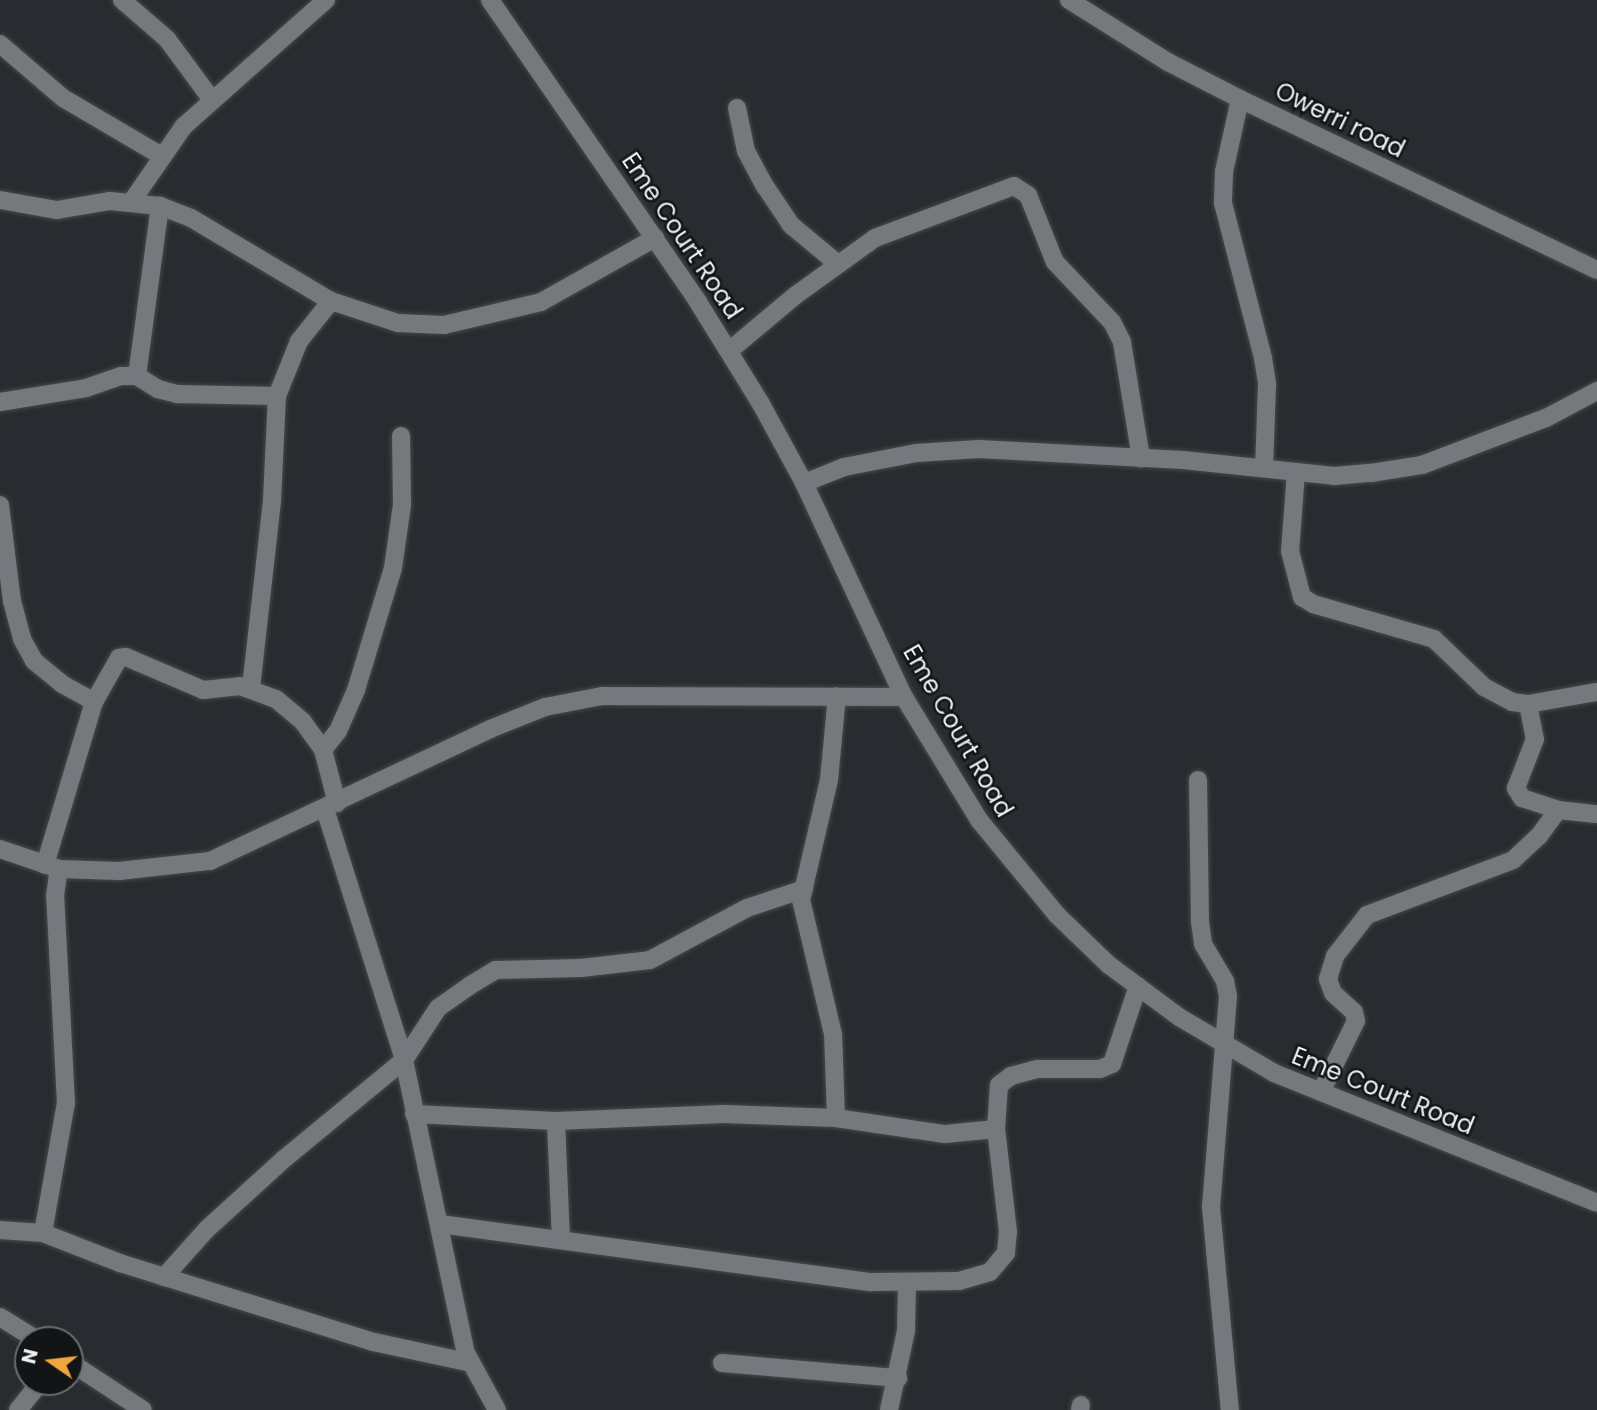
<!DOCTYPE html>
<style>
body{margin:0}
#map{position:relative;width:1597px;height:1410px;overflow:hidden;background:#282b2f;font-family:Poppins,sans-serif}
div>[style]{position:absolute}
.roads{filter:drop-shadow(0 0 2px #46494b) drop-shadow(0 0 2px #46494b)}
.minor>*{height:18px;margin:-9px;padding:0 9px;transform-origin:9px;border-radius:9px;background:#75797d}
.tertiary>*{height:18px;margin:-9px;padding:0 9px;transform-origin:9px;border-radius:9px;background:#75797d}
.secondary>*{height:18px;margin:-9px;padding:0 9px;transform-origin:9px;border-radius:9px;background:#75797d}
span{translate:-50% -50%;white-space:nowrap;text-align:center;line-height:1.15;-webkit-text-stroke:5px #121415;paint-order:stroke}
.street-label{font-size:24px;color:#edeff1}
.north{position:absolute;left:14px;top:1326px;width:70px;height:70px;box-sizing:border-box;background:#121415;border:2px solid #6a6c6d;border-radius:50%;rotate:284deg;font-size:19px;font-weight:700;line-height:28px;text-align:center;color:#edeff1}
.north::after{content:'';display:block;margin:auto;width:24px;height:32px;background:#f0a63f;clip-path:polygon(50% 0,100% 100%,50% 72%,0 100%)}
</style>
<div id="map">
<div class="roads">
<div class="minor">
<i style="left:122px;top:0;width:60px;rotate:40.9deg"></i>
<i style="left:167px;top:39px;width:76px;rotate:53.6deg"></i>
<i style="left:0;top:44px;width:83px;rotate:40.6deg"></i>
<i style="left:63px;top:98px;width:115px;rotate:30.4deg"></i>
<i style="left:1240px;top:99px;width:75px;rotate:102.4deg"></i>
<i style="left:1224px;top:172px;width:31px;rotate:92deg"></i>
<i style="left:1223px;top:203px;width:160px;rotate:75.5deg"></i>
<i style="left:1263px;top:358px;width:26px;rotate:81deg"></i>
<i style="left:1267px;top:384px;width:84px;rotate:92deg"></i>
<i style="left:737px;top:108px;width:44px;rotate:78.2deg"></i>
<i style="left:746px;top:151px;width:40px;rotate:62deg"></i>
<i style="left:765px;top:186px;width:47px;rotate:56.3deg"></i>
<i style="left:791px;top:225px;width:61px;rotate:39.7deg"></i>
<i style="left:0;top:200px;width:58px;rotate:10deg"></i>
<i style="left:57px;top:210px;width:54px;rotate:-9.6deg"></i>
<i style="left:110px;top:201px;width:50px;rotate:5.7deg"></i>
<i style="left:160px;top:206px;width:33px;rotate:21deg"></i>
<i style="left:191px;top:218px;width:163px;rotate:30.7deg"></i>
<i style="left:331px;top:301px;width:71px;rotate:18.2deg"></i>
<i style="left:398px;top:323px;width:46px;rotate:2.5deg"></i>
<i style="left:444px;top:325px;width:100px;rotate:-13.3deg"></i>
<i style="left:541px;top:302px;width:131px;rotate:-29.3deg"></i>
<i style="left:132px;top:201px;width:91px;rotate:-55.3deg"></i>
<i style="left:184px;top:126px;width:190px;rotate:-41.6deg"></i>
<i style="left:729px;top:351px;width:87px;rotate:-39.9deg"></i>
<i style="left:796px;top:295px;width:97px;rotate:-35.8deg"></i>
<i style="left:875px;top:238px;width:148px;rotate:-20.5deg"></i>
<i style="left:1014px;top:186px;width:17px;rotate:33deg"></i>
<i style="left:1028px;top:195px;width:72px;rotate:68.1deg"></i>
<i style="left:1055px;top:262px;width:83px;rotate:46.5deg"></i>
<i style="left:1112px;top:322px;width:22px;rotate:63deg"></i>
<i style="left:1122px;top:342px;width:118px;rotate:80.7deg"></i>
<i style="left:137px;top:376px;width:172px;rotate:-82.3deg"></i>
<i style="left:0;top:402px;width:87px;rotate:-9.2deg"></i>
<i style="left:86px;top:388px;width:36px;rotate:-19deg"></i>
<i style="left:120px;top:376px;width:17px"></i>
<i style="left:137px;top:376px;width:25px;rotate:32deg"></i>
<i style="left:158px;top:389px;width:20px;rotate:15deg"></i>
<i style="left:177px;top:394px;width:100px;rotate:1.1deg"></i>
<i style="left:1296px;top:472px;width:79px;rotate:94.3deg"></i>
<i style="left:1290px;top:551px;width:48px;rotate:75.4deg"></i>
<i style="left:1302px;top:597px;width:13px;rotate:32deg"></i>
<i style="left:1313px;top:604px;width:126px;rotate:16.1deg"></i>
<i style="left:1434px;top:639px;width:69px;rotate:43.8deg"></i>
<i style="left:1484px;top:687px;width:32px;rotate:28deg"></i>
<i style="left:1512px;top:702px;width:16px;rotate:7deg"></i>
<i style="left:1528px;top:704px;width:70px;rotate:-9.9deg"></i>
<i style="left:804px;top:483px;width:43px;rotate:-21.8deg"></i>
<i style="left:844px;top:467px;width:73px;rotate:-11deg"></i>
<i style="left:916px;top:453px;width:63px;rotate:-3.6deg"></i>
<i style="left:979px;top:449px;width:204px;rotate:3.1deg"></i>
<i style="left:1183px;top:460px;width:152px;rotate:6deg"></i>
<i style="left:1334px;top:476px;width:37px;rotate:-5deg"></i>
<i style="left:1371px;top:473px;width:52px;rotate:-8.9deg"></i>
<i style="left:1422px;top:465px;width:133px;rotate:-20.8deg"></i>
<i style="left:1546px;top:418px;width:58px;rotate:-27.9deg"></i>
<i style="left:0;top:505px;width:97px;rotate:82.9deg"></i>
<i style="left:12px;top:601px;width:39px;rotate:75deg"></i>
<i style="left:22px;top:639px;width:25px;rotate:61deg"></i>
<i style="left:34px;top:661px;width:36px;rotate:39deg"></i>
<i style="left:62px;top:684px;width:37px;rotate:29deg"></i>
<i style="left:251px;top:688px;width:188px;rotate:-83.6deg"></i>
<i style="left:272px;top:501px;width:105px;rotate:-87.3deg"></i>
<i style="left:277px;top:396px;width:59px;rotate:-68.2deg"></i>
<i style="left:299px;top:341px;width:51px;rotate:-51.3deg"></i>
<i style="left:1528px;top:704px;width:36px;rotate:79deg"></i>
<i style="left:1535px;top:739px;width:53px;rotate:111.2deg"></i>
<i style="left:1516px;top:788px;width:12px;rotate:59deg"></i>
<i style="left:1522px;top:798px;width:38px;rotate:18deg"></i>
<i style="left:1558px;top:810px;width:39px;rotate:6deg"></i>
<i style="left:323px;top:750px;width:24px;rotate:-52deg"></i>
<i style="left:338px;top:731px;width:45px;rotate:-66.3deg"></i>
<i style="left:356px;top:690px;width:127px;rotate:-73.1deg"></i>
<i style="left:393px;top:568px;width:64px;rotate:-81.9deg"></i>
<i style="left:402px;top:505px;width:69px;rotate:-90.8deg"></i>
<i style="left:1198px;top:780px;width:142px;rotate:89.2deg"></i>
<i style="left:1200px;top:922px;width:22px;rotate:82deg"></i>
<i style="left:1203px;top:944px;width:43px;rotate:59.3deg"></i>
<i style="left:1225px;top:981px;width:15px;rotate:79deg"></i>
<i style="left:1228px;top:996px;width:212px;rotate:94.6deg"></i>
<i style="left:1211px;top:1207px;width:204px;rotate:84.7deg"></i>
<i style="left:325px;top:809px;width:263px;rotate:72.5deg"></i>
<i style="left:404px;top:1060px;width:299px;rotate:78.1deg"></i>
<i style="left:466px;top:1353px;width:65px;rotate:61.5deg"></i>
<i style="left:0;top:849px;width:62px;rotate:18.7deg"></i>
<i style="left:59px;top:869px;width:60px;rotate:1.9deg"></i>
<i style="left:119px;top:871px;width:92px;rotate:-6.3deg"></i>
<i style="left:210px;top:861px;width:310px;rotate:-25.2deg"></i>
<i style="left:490px;top:729px;width:59px;rotate:-21.8deg"></i>
<i style="left:545px;top:707px;width:58px;rotate:-10.9deg"></i>
<i style="left:602px;top:696px;width:302px;rotate:0.2deg"></i>
<i style="left:45px;top:865px;width:170px;rotate:-73.3deg"></i>
<i style="left:94px;top:702px;width:51px;rotate:-60.4deg"></i>
<i style="left:119px;top:658px;width:7px;rotate:-8deg"></i>
<i style="left:126px;top:657px;width:84px;rotate:23.2deg"></i>
<i style="left:203px;top:690px;width:37px;rotate:-6deg"></i>
<i style="left:240px;top:686px;width:38px;rotate:20deg"></i>
<i style="left:276px;top:699px;width:35px;rotate:40deg"></i>
<i style="left:303px;top:722px;width:34px;rotate:54deg"></i>
<i style="left:323px;top:750px;width:55px;rotate:75.2deg"></i>
<i style="left:1321px;top:1092px;width:79px;rotate:-63.8deg"></i>
<i style="left:1356px;top:1021px;width:9px;rotate:-103deg"></i>
<i style="left:1354px;top:1012px;width:28px;rotate:-138deg"></i>
<i style="left:1333px;top:993px;width:15px;rotate:-110deg"></i>
<i style="left:1328px;top:979px;width:24px;rotate:-73deg"></i>
<i style="left:1335px;top:956px;width:52px;rotate:-52deg"></i>
<i style="left:1367px;top:915px;width:156px;rotate:-20.6deg"></i>
<i style="left:1513px;top:860px;width:35px;rotate:-43deg"></i>
<i style="left:1539px;top:836px;width:32px;rotate:-54deg"></i>
<i style="left:414px;top:1114px;width:142px;rotate:2.8deg"></i>
<i style="left:556px;top:1121px;width:168px;rotate:-2.4deg"></i>
<i style="left:724px;top:1114px;width:112px;rotate:2deg"></i>
<i style="left:836px;top:1118px;width:110px;rotate:8.4deg"></i>
<i style="left:945px;top:1134px;width:51px;rotate:-5.6deg"></i>
<i style="left:836px;top:1118px;width:84px;rotate:-92deg"></i>
<i style="left:833px;top:1034px;width:138px;rotate:-103.4deg"></i>
<i style="left:801px;top:900px;width:123px;rotate:-76.9deg"></i>
<i style="left:829px;top:780px;width:84px;rotate:-84.6deg"></i>
<i style="left:556px;top:1121px;width:117px;rotate:87.6deg"></i>
<i style="left:440px;top:1224px;width:435px;rotate:7.7deg"></i>
<i style="left:871px;top:1282px;width:88px;rotate:-0.7deg"></i>
<i style="left:959px;top:1281px;width:32px;rotate:-16deg"></i>
<i style="left:990px;top:1272px;width:25px;rotate:-50deg"></i>
<i style="left:1006px;top:1253px;width:21px;rotate:-85deg"></i>
<i style="left:1008px;top:1232px;width:104px;rotate:-96.6deg"></i>
<i style="left:996px;top:1129px;width:44px;rotate:-86.1deg"></i>
<i style="left:999px;top:1085px;width:15px;rotate:-37deg"></i>
<i style="left:1011px;top:1076px;width:27px;rotate:-15deg"></i>
<i style="left:1037px;top:1069px;width:63px"></i>
<i style="left:1100px;top:1069px;width:13px;rotate:-23deg"></i>
<i style="left:1112px;top:1064px;width:82px;rotate:-71.6deg"></i>
<i style="left:0;top:1230px;width:43px;rotate:4deg"></i>
<i style="left:43px;top:1233px;width:83px;rotate:21.3deg"></i>
<i style="left:120px;top:1263px;width:266px;rotate:17.3deg"></i>
<i style="left:374px;top:1342px;width:99px;rotate:12.2deg"></i>
<i style="left:43px;top:1233px;width:132px;rotate:-80deg"></i>
<i style="left:66px;top:1103px;width:207px;rotate:-93deg"></i>
<i style="left:55px;top:896px;width:27px;rotate:-82deg"></i>
<i style="left:164px;top:1277px;width:64px;rotate:-48.1deg"></i>
<i style="left:207px;top:1229px;width:104px;rotate:-42.3deg"></i>
<i style="left:284px;top:1159px;width:156px;rotate:-39.5deg"></i>
<i style="left:404px;top:1060px;width:62px;rotate:-56.8deg"></i>
<i style="left:438px;top:1008px;width:38px;rotate:-35deg"></i>
<i style="left:469px;top:986px;width:31px;rotate:-31deg"></i>
<i style="left:496px;top:970px;width:85px;rotate:-1.3deg"></i>
<i style="left:581px;top:968px;width:69px;rotate:-6.6deg"></i>
<i style="left:650px;top:960px;width:110px;rotate:-28.2deg"></i>
<i style="left:747px;top:908px;width:60px;rotate:-18.4deg"></i>
<i style="left:0;top:1317px;width:44px;rotate:31.9deg"></i>
<i style="left:70px;top:1362px;width:87px;rotate:33.3deg"></i>
<i style="left:722px;top:1363px;width:177px;rotate:4.9deg"></i>
<i style="left:18px;top:1410px;width:36px;rotate:-51deg"></i>
<i style="left:889px;top:1410px;width:81px;rotate:-77.9deg"></i>
<i style="left:906px;top:1331px;width:48px;rotate:-88.8deg"></i>
<i style="left:1080px;top:1410px;width:5px;rotate:-79deg"></i>
</div>
<div class="tertiary">
<i style="left:490px;top:0;width:367px;rotate:55.4deg"></i>
<i style="left:698px;top:302px;width:120px;rotate:58.3deg"></i>
<i style="left:761px;top:404px;width:90px;rotate:61.4deg"></i>
<i style="left:804px;top:483px;width:236px;rotate:65deg"></i>
<i style="left:904px;top:697px;width:144px;rotate:58.6deg"></i>
<i style="left:979px;top:820px;width:123px;rotate:50.6deg"></i>
<i style="left:1057px;top:915px;width:72px;rotate:43.9deg"></i>
<i style="left:1109px;top:965px;width:87px;rotate:36.6deg"></i>
<i style="left:1179px;top:1017px;width:110px;rotate:30.5deg"></i>
<i style="left:1274px;top:1073px;width:348px;rotate:21.9deg"></i>
</div>
<div class="secondary">
<i style="left:1069px;top:0;width:117px;rotate:32.1deg"></i>
<i style="left:1168px;top:62px;width:81px;rotate:27.2deg"></i>
<i style="left:1240px;top:99px;width:396px;rotate:25.6deg"></i>
</div>
</div>
<div class="street-label">
<span style="left:1340px;top:120px;rotate:26deg">Owerri road</span>
<span style="left:682px;top:236px;rotate:56deg">Eme Court Road</span>
<span style="left:958px;top:731px;rotate:60deg">Eme Court Road</span>
<span style="left:1383px;top:1091px;rotate:22deg">Eme Court Road</span>
</div>
<div class="north">N</div>
</div>
